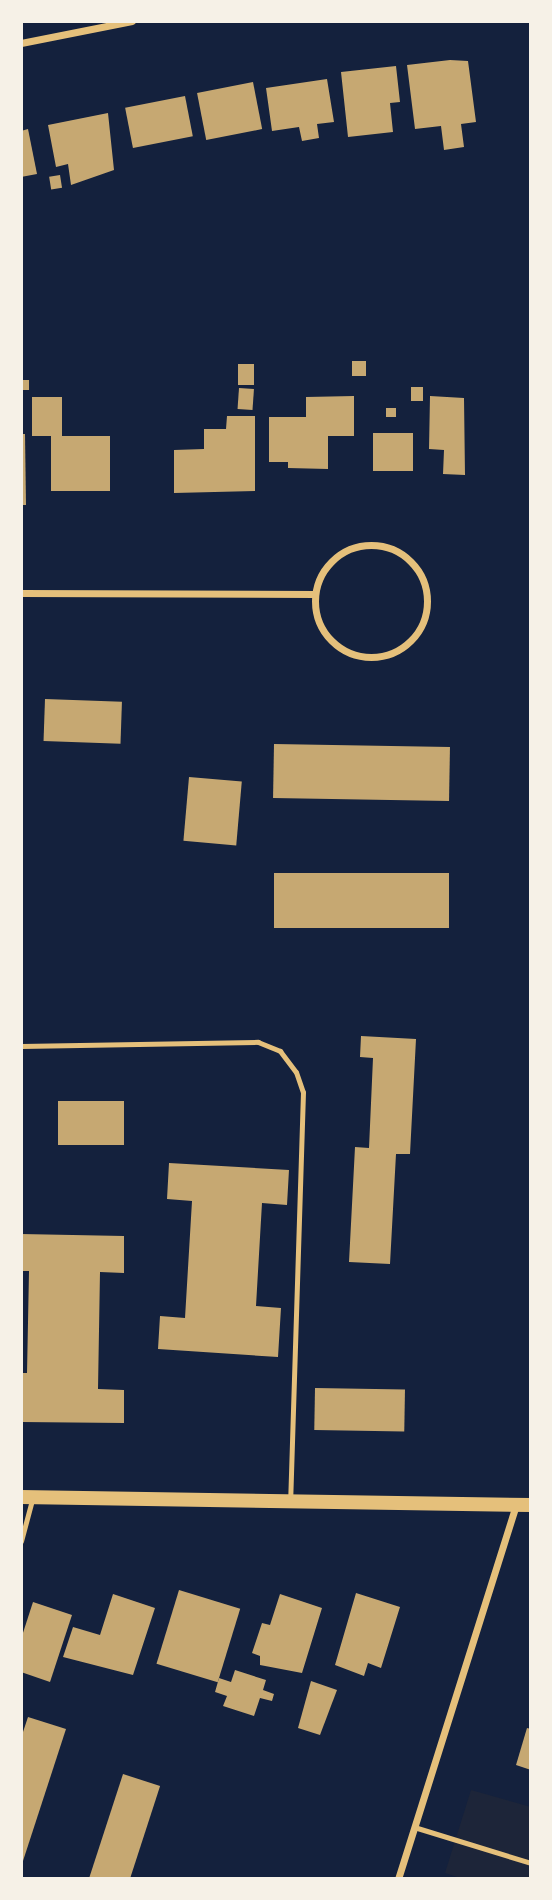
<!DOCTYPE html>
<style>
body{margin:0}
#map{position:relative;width:552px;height:1900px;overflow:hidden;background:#14213d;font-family:"Archivo Narrow",sans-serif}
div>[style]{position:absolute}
.green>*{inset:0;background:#1d2539}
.building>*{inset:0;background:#c6a872;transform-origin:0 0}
.service>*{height:5px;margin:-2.5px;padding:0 2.5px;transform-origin:2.5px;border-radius:2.5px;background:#e5c07b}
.minor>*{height:7px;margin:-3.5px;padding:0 3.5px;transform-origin:3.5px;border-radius:3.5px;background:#e5c07b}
.minor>.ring{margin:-3.5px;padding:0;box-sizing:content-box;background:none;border:7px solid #e5c07b;border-radius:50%}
.secondary>*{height:14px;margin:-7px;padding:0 7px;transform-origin:7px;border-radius:7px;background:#e5c07b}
span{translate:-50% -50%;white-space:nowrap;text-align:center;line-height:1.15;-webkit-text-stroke:5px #f6f1e7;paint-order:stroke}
.frame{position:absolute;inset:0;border:23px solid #f6f1e7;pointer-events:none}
</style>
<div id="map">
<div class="green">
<i style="clip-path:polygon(471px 1790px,531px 1807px,531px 1879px,463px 1879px,445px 1873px)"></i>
</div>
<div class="building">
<i style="clip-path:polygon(450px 60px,468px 61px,476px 122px,461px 124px,464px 147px,444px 150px,441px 126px,415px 129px,407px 65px)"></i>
<i style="clip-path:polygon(396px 66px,400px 102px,390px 103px,393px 132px,348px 137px,341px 72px)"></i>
<i style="clip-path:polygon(327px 79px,334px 122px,317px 124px,319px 138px,302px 141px,299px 127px,272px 131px,266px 88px)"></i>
<i style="left:253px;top:82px;width:48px;height:57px;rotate:79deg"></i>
<i style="left:185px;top:96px;width:41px;height:61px;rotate:79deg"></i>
<i style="clip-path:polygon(108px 113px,114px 170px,71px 185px,68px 164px,56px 167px,48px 125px)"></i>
<i style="clip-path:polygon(28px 129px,37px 174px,21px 177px,21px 131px)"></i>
<i style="left:60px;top:175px;width:13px;height:11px;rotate:81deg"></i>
<i style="left:352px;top:361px;width:14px;height:15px"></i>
<i style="left:238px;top:364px;width:16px;height:21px"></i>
<i style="left:21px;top:380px;width:8px;height:10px"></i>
<i style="left:411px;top:387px;width:12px;height:14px"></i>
<i style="left:239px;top:388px;width:15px;height:21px;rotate:4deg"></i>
<i style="clip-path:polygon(354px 396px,354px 436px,328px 436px,328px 469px,288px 468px,288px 462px,269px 462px,269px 417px,306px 417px,306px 397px)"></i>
<i style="clip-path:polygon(430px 396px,464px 398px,465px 475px,443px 474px,444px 450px,429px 449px)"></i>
<i style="clip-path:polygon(32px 397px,62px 397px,62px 436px,110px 436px,110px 491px,51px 491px,51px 436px,32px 436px)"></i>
<i style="left:386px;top:408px;width:10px;height:9px"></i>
<i style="clip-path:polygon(227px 416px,255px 416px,255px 491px,174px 493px,174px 450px,204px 449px,204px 429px,226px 429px)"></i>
<i style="left:373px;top:433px;width:40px;height:38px"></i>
<i style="clip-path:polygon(21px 434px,25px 434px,26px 505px,21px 505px)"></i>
<i style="left:45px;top:699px;width:77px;height:42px;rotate:2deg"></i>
<i style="left:274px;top:744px;width:176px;height:54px;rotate:1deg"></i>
<i style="left:189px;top:777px;width:53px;height:64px;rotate:5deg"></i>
<i style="left:274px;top:873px;width:175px;height:55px"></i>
<i style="clip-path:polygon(361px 1036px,416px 1039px,410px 1154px,396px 1154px,390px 1264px,349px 1262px,355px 1147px,369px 1148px,373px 1058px,360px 1057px)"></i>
<i style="left:124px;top:1101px;width:44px;height:66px;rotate:90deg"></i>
<i style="clip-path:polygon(169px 1163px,289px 1170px,287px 1205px,262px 1203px,256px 1306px,281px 1308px,278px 1357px,158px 1349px,160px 1316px,185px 1318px,192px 1201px,167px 1199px)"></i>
<i style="clip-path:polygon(21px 1234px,124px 1236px,124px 1273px,100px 1272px,98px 1389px,124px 1390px,124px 1423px,21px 1422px,21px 1373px,27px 1373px,29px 1271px,21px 1271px)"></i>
<i style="left:315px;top:1388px;width:90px;height:42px;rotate:1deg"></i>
<i style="left:179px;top:1590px;width:64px;height:77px;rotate:17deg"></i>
<i style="clip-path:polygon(356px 1593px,400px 1607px,381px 1668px,368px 1663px,364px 1676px,335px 1665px)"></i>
<i style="clip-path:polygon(113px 1594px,155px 1608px,133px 1675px,63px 1657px,73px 1627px,100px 1635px)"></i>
<i style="clip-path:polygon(280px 1594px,322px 1608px,302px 1673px,260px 1665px,260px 1656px,252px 1653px,262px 1623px,270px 1625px)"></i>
<i style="clip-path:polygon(33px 1602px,72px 1615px,50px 1682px,21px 1672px,21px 1639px)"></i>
<i style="clip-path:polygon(235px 1670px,266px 1680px,263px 1690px,274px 1694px,272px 1701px,260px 1698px,254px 1716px,223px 1706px,227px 1696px,215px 1692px,219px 1678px,231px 1682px)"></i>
<i style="clip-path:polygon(311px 1681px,337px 1690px,320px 1735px,298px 1728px)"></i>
<i style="clip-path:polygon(28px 1717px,66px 1729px,22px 1864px,21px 1738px)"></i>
<i style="clip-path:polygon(527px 1728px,531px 1729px,531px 1770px,516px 1765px)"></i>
<i style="left:123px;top:1774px;width:39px;height:110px;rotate:18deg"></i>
</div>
<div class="service">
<i style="left:21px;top:1046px;width:237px;rotate:-1deg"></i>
<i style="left:258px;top:1042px;width:24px;rotate:22deg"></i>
<i style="left:280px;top:1051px;width:26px;rotate:53deg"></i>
<i style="left:296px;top:1072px;width:21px;rotate:71deg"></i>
<i style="left:303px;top:1092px;width:409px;rotate:91.8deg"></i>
<i style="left:21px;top:1541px;width:42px;rotate:-75deg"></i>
<i style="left:414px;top:1827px;width:122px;rotate:17.1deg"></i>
</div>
<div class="minor">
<i style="left:21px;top:43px;width:113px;rotate:-11.2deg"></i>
<i class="ring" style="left:315px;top:545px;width:105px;height:105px"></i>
<i style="left:21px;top:593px;width:294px;rotate:0.2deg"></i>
<i style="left:398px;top:1879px;width:392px;rotate:-72.5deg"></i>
</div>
<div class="secondary">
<i style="left:21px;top:1497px;width:510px;rotate:0.9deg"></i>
</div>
<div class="frame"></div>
</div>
